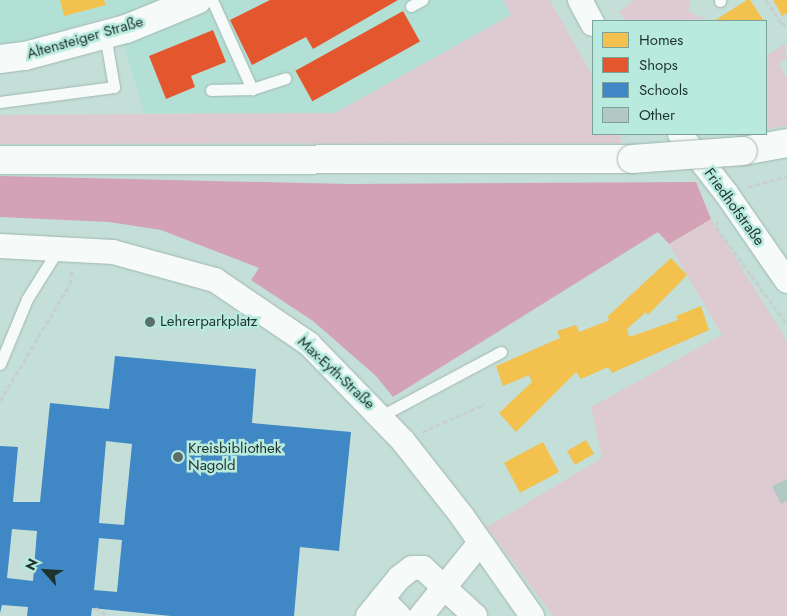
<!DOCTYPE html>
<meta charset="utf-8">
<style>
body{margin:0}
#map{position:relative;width:787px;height:616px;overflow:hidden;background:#c4dfd8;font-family:Jost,sans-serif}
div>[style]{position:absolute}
.built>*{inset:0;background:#b3e0d5}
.green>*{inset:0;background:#decbd1}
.forest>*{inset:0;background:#d3a2b5}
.homes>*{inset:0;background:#f2c14e;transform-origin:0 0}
.shops>*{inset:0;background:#e4572e;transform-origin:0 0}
.schools>*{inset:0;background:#3f88c5}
.building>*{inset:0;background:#b2c8c5}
.path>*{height:3px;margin-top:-1.5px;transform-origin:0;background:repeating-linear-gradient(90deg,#c7d0ce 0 5px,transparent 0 7.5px)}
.roads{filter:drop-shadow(0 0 1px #a0b6b0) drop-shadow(0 0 1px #a0b6b0)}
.lane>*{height:11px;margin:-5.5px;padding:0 5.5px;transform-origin:5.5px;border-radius:5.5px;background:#f6faf9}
.street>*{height:24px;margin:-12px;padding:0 12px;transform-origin:12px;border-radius:12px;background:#f6faf9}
.secondary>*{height:28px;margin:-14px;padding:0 14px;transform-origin:14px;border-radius:14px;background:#f6faf9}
.bridges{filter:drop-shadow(0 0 1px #a0b6b0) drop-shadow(0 0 1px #a0b6b0)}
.secondary-bridge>*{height:28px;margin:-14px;padding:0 14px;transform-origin:14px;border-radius:14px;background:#f6faf9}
.dots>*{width:14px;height:14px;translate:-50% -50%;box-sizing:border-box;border:2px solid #b9eade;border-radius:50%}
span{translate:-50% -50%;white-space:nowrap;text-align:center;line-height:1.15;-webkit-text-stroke:5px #b9eade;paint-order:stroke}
.street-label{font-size:15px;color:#1f332e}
.poi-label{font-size:15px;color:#1f332e}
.left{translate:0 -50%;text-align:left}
.legend{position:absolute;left:592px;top:20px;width:175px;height:115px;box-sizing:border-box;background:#b9eade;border:1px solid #7ba198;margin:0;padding:6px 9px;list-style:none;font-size:15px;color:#1f332e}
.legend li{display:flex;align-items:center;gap:10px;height:25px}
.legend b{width:25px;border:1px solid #7ba198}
.north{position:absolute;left:20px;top:546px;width:50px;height:50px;-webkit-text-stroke:4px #b9eade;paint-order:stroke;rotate:296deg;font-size:14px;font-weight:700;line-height:20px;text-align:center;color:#1f332e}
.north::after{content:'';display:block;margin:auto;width:18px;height:22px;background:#1f332e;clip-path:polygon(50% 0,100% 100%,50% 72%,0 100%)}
</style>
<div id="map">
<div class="built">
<i style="clip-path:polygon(0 0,550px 0,338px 113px,144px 113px,115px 14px,19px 45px,0 47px)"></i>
</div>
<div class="green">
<i style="clip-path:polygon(503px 0,550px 0,593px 77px,593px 134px,619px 134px,622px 143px,0 144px,0 115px,335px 113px,511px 15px)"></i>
<i style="clip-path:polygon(634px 0,691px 0,688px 11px,706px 19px,626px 21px,619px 12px)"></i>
<i style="clip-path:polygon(785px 44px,787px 58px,779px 64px,787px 79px,787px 126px,766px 129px,766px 56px)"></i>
<i style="clip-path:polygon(711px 219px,787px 341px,787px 616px,553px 616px,487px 527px,602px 458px,591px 407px,722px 335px,669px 244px)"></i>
</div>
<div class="forest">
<i style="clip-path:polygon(0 176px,348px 184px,696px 182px,711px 219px,669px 244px,658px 232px,393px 397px,376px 376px,313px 321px,251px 280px,259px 268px,161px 230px,109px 222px,0 217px)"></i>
</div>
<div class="homes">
<i style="clip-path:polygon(60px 0,104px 0,106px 5px,64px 16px)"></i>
<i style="clip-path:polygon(747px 0,750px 0,764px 21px,714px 21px)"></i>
<i style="clip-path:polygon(773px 0,787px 0,787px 13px,782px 16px)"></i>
<i style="clip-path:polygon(671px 258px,687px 275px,648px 315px,646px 312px,627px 329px,629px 337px,678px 320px,676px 316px,701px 306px,709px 330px,612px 373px,608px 367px,581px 379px,576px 372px,516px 432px,499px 413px,532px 382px,529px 375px,503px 386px,496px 366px,560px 338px,557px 331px,576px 325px,579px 332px,610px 320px,607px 317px)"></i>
<i style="left:586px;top:440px;width:16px;height:22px;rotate:60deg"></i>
<i style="left:543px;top:442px;width:34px;height:44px;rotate:62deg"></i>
</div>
<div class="shops">
<i style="clip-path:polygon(270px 0,398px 0,313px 49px,306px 37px,252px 65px,230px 20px)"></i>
<i style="left:403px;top:11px;width:35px;height:123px;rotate:61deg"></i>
<i style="clip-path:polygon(213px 30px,226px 62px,191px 76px,195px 87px,166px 99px,149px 56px)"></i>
</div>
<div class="schools">
<i style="clip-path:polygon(evenodd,115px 356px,256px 369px,252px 423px,351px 432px,339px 551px,300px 547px,294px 616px,171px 616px,92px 608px,91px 616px,27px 616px,28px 607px,2px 605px,0 613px,0 446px,18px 447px,13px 502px,40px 502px,50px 403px,109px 409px,115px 356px,106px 441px,132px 444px,124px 525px,99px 523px,106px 441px,115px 356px,12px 529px,37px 531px,33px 581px,7px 578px,12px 529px,115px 356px,99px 538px,122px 540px,117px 592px,94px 590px,99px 538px)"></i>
</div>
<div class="building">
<i style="clip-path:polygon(787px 479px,787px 501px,781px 504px,772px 486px)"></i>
</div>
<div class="path">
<i style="left:766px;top:0;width:27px;rotate:57deg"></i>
<i style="left:781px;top:23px;width:6px;rotate:18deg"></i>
<i style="left:748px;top:187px;width:41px;rotate:-15.8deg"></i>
<i style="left:718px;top:221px;width:6px;rotate:108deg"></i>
<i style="left:716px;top:227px;width:120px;rotate:53.8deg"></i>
<i style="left:0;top:401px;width:136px;rotate:-59.1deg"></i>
<i style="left:70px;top:284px;width:13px;rotate:-81deg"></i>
<i style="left:422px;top:432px;width:69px;rotate:-24deg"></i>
<i style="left:95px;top:608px;width:16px;rotate:30deg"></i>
</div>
<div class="roads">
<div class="lane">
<i style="left:212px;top:0;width:98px;rotate:65.8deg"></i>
<i style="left:720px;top:1px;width:1px;rotate:-90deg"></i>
<i style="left:411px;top:6px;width:13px;rotate:-29deg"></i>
<i style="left:211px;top:90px;width:41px;rotate:-1.4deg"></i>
<i style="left:252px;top:89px;width:35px;rotate:-18deg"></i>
<i style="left:0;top:102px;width:115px;rotate:-7.5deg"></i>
<i style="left:114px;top:87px;width:53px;rotate:-99.8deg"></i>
<i style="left:0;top:364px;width:70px;rotate:-67.4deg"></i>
<i style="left:27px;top:299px;width:60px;rotate:-57.9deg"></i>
<i style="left:381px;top:416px;width:136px;rotate:-28.1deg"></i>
</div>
<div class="street">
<i style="left:580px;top:0;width:27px;rotate:62deg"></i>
<i style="left:680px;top:134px;width:75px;rotate:52.1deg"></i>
<i style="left:726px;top:193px;width:107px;rotate:55.3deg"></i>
<i style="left:0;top:246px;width:113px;rotate:3deg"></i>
<i style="left:113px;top:252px;width:106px;rotate:15.4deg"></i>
<i style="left:215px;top:280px;width:114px;rotate:34.2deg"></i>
<i style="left:309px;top:344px;width:135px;rotate:45.9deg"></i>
<i style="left:403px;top:441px;width:95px;rotate:51.8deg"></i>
<i style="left:462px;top:516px;width:122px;rotate:55deg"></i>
<i style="left:382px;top:599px;width:24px;rotate:45deg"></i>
<i style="left:368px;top:616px;width:49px;rotate:-50.8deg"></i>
<i style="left:399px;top:578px;width:16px;rotate:-38deg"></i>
<i style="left:412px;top:568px;width:11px"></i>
<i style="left:423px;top:568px;width:71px;rotate:42.7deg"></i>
<i style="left:421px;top:616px;width:94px;rotate:-51.1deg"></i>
</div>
<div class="secondary">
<i style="left:0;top:59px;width:25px;rotate:-7deg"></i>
<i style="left:25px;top:56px;width:105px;rotate:-15deg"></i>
<i style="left:126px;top:29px;width:77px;rotate:-22.2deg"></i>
<i style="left:743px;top:151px;width:45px;rotate:-10.3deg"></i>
<i style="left:0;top:160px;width:632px;rotate:-0.09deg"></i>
</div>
</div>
<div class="bridges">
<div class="secondary-bridge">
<i style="left:632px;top:159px;width:111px;rotate:-4.1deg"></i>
</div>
</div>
<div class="dots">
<i style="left:150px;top:322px;background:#596f6a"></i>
<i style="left:178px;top:457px;background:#596f6a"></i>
</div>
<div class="street-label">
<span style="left:85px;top:38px;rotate:-16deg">Altensteiger Straße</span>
<span style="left:734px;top:207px;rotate:54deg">Friedhofstraße</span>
<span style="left:336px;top:373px;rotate:43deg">Max-Eyth-Straße</span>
</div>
<div class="poi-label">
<span class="left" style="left:160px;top:322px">Lehrerparkplatz</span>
<span class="left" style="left:188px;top:457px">Kreisbibliothek<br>Nagold</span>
</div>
<ul class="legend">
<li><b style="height:14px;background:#f2c14e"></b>Homes</li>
<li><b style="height:14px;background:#e4572e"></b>Shops</li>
<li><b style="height:14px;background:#3f88c5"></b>Schools</li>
<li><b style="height:14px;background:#b2c8c5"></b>Other</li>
</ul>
<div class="north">N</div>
</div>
